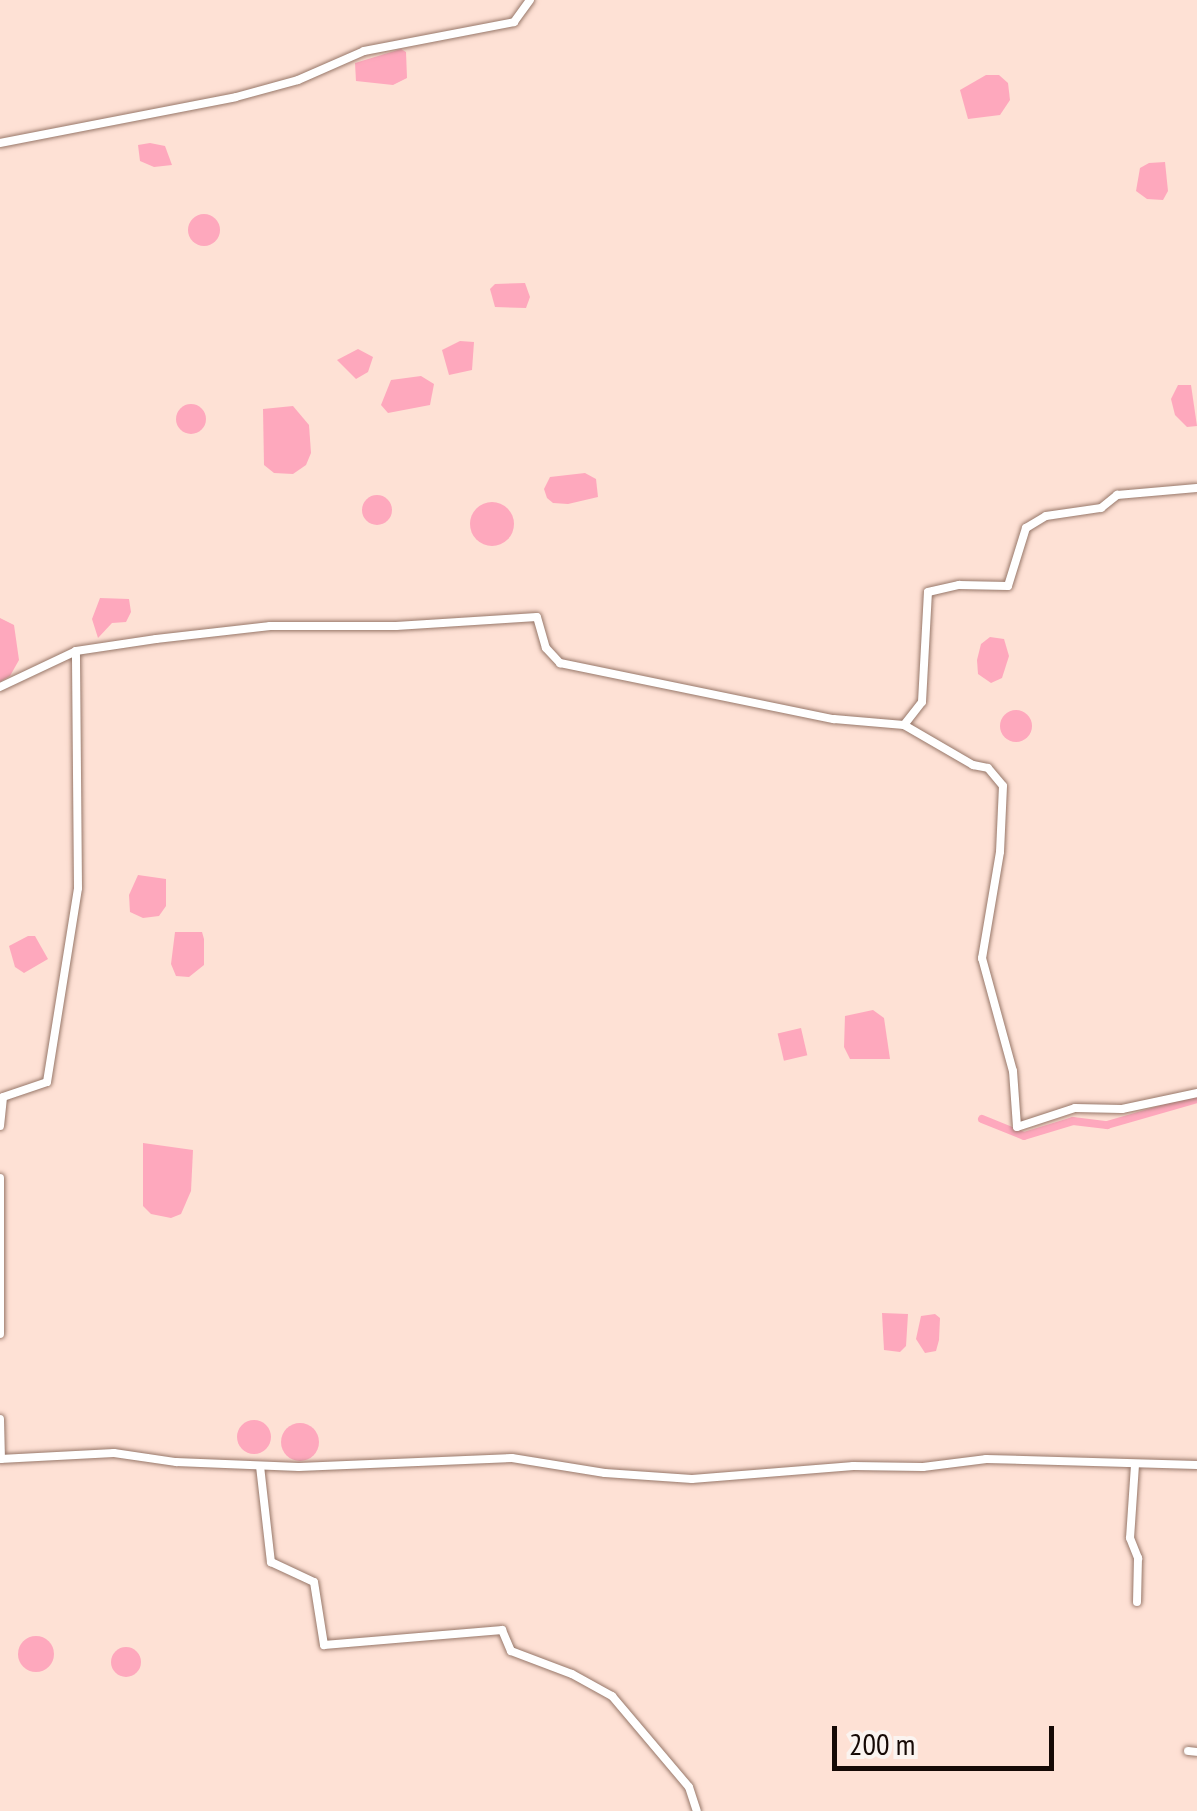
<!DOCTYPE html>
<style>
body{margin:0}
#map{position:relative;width:1197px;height:1811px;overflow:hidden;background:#fee1d5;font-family:"PT Sans Narrow",sans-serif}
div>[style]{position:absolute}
.water>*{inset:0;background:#fea8bd;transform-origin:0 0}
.round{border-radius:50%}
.canal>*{height:8px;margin:-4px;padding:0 4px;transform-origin:4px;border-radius:4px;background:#fea8bd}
.roads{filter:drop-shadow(0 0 2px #977769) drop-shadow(0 0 2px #977769)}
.street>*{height:8px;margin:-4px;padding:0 4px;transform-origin:4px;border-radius:4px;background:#fff}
span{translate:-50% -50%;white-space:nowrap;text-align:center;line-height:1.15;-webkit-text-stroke:10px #fbf4f0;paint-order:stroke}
.scale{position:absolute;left:832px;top:1726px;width:222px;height:45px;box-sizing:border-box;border:5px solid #150905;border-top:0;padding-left:12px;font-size:30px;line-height:35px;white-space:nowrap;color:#150905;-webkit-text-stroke:8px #fbf4f0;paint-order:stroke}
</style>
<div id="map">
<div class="water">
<i style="clip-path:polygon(401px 49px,406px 52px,407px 78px,393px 85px,356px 81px,355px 63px)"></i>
<i style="clip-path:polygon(986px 75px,999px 75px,1008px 83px,1010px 100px,1000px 115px,968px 119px,960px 90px)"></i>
<i style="clip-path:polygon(150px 143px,165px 146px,172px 165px,154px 167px,140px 161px,138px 145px)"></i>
<i style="clip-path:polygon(1165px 162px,1168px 191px,1163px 200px,1147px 199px,1136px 191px,1140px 168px,1149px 163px)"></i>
<i class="round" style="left:188px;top:214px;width:32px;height:32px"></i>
<i style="clip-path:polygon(525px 283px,530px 297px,526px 308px,495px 307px,490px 289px,495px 284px)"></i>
<i style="clip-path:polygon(460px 341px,474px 342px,472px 370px,449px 375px,442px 350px)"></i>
<i style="clip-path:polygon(358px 349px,373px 357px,368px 372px,356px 379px,337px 360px)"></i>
<i style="clip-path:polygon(421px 376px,434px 384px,430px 405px,388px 413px,381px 405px,391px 380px)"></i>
<i style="clip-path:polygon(1178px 385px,1191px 385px,1197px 426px,1187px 427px,1175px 415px,1171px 399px)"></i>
<i class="round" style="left:176px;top:404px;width:30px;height:30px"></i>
<i style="clip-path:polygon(293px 406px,309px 425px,311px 453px,306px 465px,293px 474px,274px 473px,264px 465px,263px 409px)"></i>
<i style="clip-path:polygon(585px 473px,596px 479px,598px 497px,568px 504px,553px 503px,547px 498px,544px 489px,550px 477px)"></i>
<i class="round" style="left:362px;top:495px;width:30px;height:30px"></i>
<i class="round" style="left:470px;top:502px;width:44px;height:44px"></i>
<i style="clip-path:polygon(100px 598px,129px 599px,131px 612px,126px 622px,112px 623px,98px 638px,92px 619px)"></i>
<i style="clip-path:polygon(0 618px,14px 625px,19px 660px,10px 676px,0 682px)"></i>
<i style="clip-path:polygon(990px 637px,1004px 639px,1009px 656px,1002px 678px,991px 683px,978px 674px,977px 660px,981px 644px)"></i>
<i class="round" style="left:1000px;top:710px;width:32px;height:32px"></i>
<i style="clip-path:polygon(138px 875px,166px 879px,166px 906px,159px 916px,143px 918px,130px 912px,129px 895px)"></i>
<i style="clip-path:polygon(175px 932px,202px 932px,204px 939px,204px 965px,189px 977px,176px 976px,171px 964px)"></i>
<i style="clip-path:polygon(28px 936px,35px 936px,48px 959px,24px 973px,15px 967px,9px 946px)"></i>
<i style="clip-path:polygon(873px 1010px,884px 1018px,890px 1059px,850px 1059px,844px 1047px,845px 1016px)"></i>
<i style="left:801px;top:1028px;width:28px;height:24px;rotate:77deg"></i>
<i style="clip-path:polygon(143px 1143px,193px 1150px,191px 1191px,181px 1214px,171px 1218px,151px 1214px,143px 1206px)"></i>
<i style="clip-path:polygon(882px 1313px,908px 1314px,906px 1346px,900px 1352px,884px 1350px)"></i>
<i style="clip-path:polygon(935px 1314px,940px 1318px,939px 1340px,936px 1351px,925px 1353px,916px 1339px,921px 1316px)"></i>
<i class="round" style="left:237px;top:1420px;width:34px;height:34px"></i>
<i class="round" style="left:281px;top:1423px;width:38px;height:38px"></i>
<i class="round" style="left:18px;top:1636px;width:36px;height:36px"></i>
<i class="round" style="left:111px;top:1647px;width:30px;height:30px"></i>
</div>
<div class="canal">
<i style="left:982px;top:1119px;width:45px;rotate:22deg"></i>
<i style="left:1024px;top:1136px;width:51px;rotate:-17deg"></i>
<i style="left:1073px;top:1121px;width:34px;rotate:7deg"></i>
<i style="left:1107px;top:1125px;width:94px;rotate:-16.1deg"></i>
</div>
<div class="roads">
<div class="street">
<i style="left:0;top:143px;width:240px;rotate:-11deg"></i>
<i style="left:236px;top:97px;width:64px;rotate:-15.3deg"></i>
<i style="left:298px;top:80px;width:72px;rotate:-23.7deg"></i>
<i style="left:364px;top:51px;width:153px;rotate:-10.9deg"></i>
<i style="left:514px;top:22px;width:27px;rotate:-54deg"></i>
<i style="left:0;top:687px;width:84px;rotate:-25.3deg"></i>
<i style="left:76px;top:651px;width:81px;rotate:-8.5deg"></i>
<i style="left:156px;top:639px;width:115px;rotate:-6.5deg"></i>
<i style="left:270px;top:626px;width:126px"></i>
<i style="left:396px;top:626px;width:141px;rotate:-3.7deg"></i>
<i style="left:537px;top:617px;width:32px;rotate:74deg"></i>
<i style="left:546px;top:648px;width:21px;rotate:47deg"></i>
<i style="left:560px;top:663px;width:280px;rotate:11.6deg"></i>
<i style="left:834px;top:719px;width:70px;rotate:4.9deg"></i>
<i style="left:904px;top:725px;width:29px;rotate:-52deg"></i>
<i style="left:922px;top:702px;width:110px;rotate:-86.9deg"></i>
<i style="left:928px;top:592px;width:32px;rotate:-13deg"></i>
<i style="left:959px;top:585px;width:49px;rotate:1.2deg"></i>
<i style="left:1008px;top:586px;width:61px;rotate:-72.8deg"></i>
<i style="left:1026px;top:528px;width:23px;rotate:-31deg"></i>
<i style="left:1046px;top:516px;width:56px;rotate:-8.3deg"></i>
<i style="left:1101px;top:508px;width:21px;rotate:-39deg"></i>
<i style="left:1117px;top:495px;width:80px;rotate:-5deg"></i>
<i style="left:904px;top:725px;width:80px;rotate:30.1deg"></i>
<i style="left:973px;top:765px;width:15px;rotate:11deg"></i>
<i style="left:988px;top:768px;width:23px;rotate:50deg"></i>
<i style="left:1003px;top:786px;width:66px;rotate:92.6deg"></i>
<i style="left:1000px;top:852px;width:108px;rotate:99.6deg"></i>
<i style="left:982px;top:958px;width:117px;rotate:74.7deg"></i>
<i style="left:1013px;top:1071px;width:56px;rotate:85.9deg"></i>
<i style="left:1017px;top:1127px;width:61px;rotate:-18.1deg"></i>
<i style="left:1075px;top:1108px;width:47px;rotate:1.2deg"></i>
<i style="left:1122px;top:1109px;width:77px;rotate:-12deg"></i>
<i style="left:0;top:1126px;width:29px;rotate:-84deg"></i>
<i style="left:3px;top:1097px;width:46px;rotate:-18.8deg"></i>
<i style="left:47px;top:1082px;width:196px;rotate:-80.9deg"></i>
<i style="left:78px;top:888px;width:237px;rotate:-90.5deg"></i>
<i style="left:0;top:1178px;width:156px;rotate:90deg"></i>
<i style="left:0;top:1419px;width:40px;rotate:88.6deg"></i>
<i style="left:0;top:1459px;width:114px;rotate:-3deg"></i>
<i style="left:114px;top:1453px;width:63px;rotate:8.3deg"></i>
<i style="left:176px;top:1462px;width:123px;rotate:2.3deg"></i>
<i style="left:299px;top:1467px;width:213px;rotate:-2.4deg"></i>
<i style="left:512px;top:1458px;width:94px;rotate:9.2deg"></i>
<i style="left:605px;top:1473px;width:87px;rotate:3.9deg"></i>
<i style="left:692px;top:1479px;width:162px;rotate:-4.6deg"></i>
<i style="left:853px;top:1466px;width:70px;rotate:0.8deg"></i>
<i style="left:923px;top:1467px;width:64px;rotate:-7.2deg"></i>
<i style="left:986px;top:1459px;width:211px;rotate:1.6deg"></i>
<i style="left:1135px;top:1465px;width:73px;rotate:93.9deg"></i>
<i style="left:1130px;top:1538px;width:22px;rotate:68deg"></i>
<i style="left:1138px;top:1558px;width:44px;rotate:91.3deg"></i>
<i style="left:260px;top:1466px;width:97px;rotate:83.5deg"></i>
<i style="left:271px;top:1562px;width:47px;rotate:24.9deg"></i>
<i style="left:314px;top:1582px;width:64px;rotate:81deg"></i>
<i style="left:324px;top:1645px;width:179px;rotate:-4.8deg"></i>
<i style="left:502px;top:1630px;width:23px;rotate:67deg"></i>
<i style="left:511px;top:1651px;width:65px;rotate:20.7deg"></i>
<i style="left:572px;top:1674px;width:46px;rotate:28.8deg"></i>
<i style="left:612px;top:1696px;width:119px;rotate:49.8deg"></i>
<i style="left:689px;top:1787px;width:25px;rotate:72deg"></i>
<i style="left:1188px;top:1751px;width:9px;rotate:6deg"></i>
</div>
</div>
<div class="scale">200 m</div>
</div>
